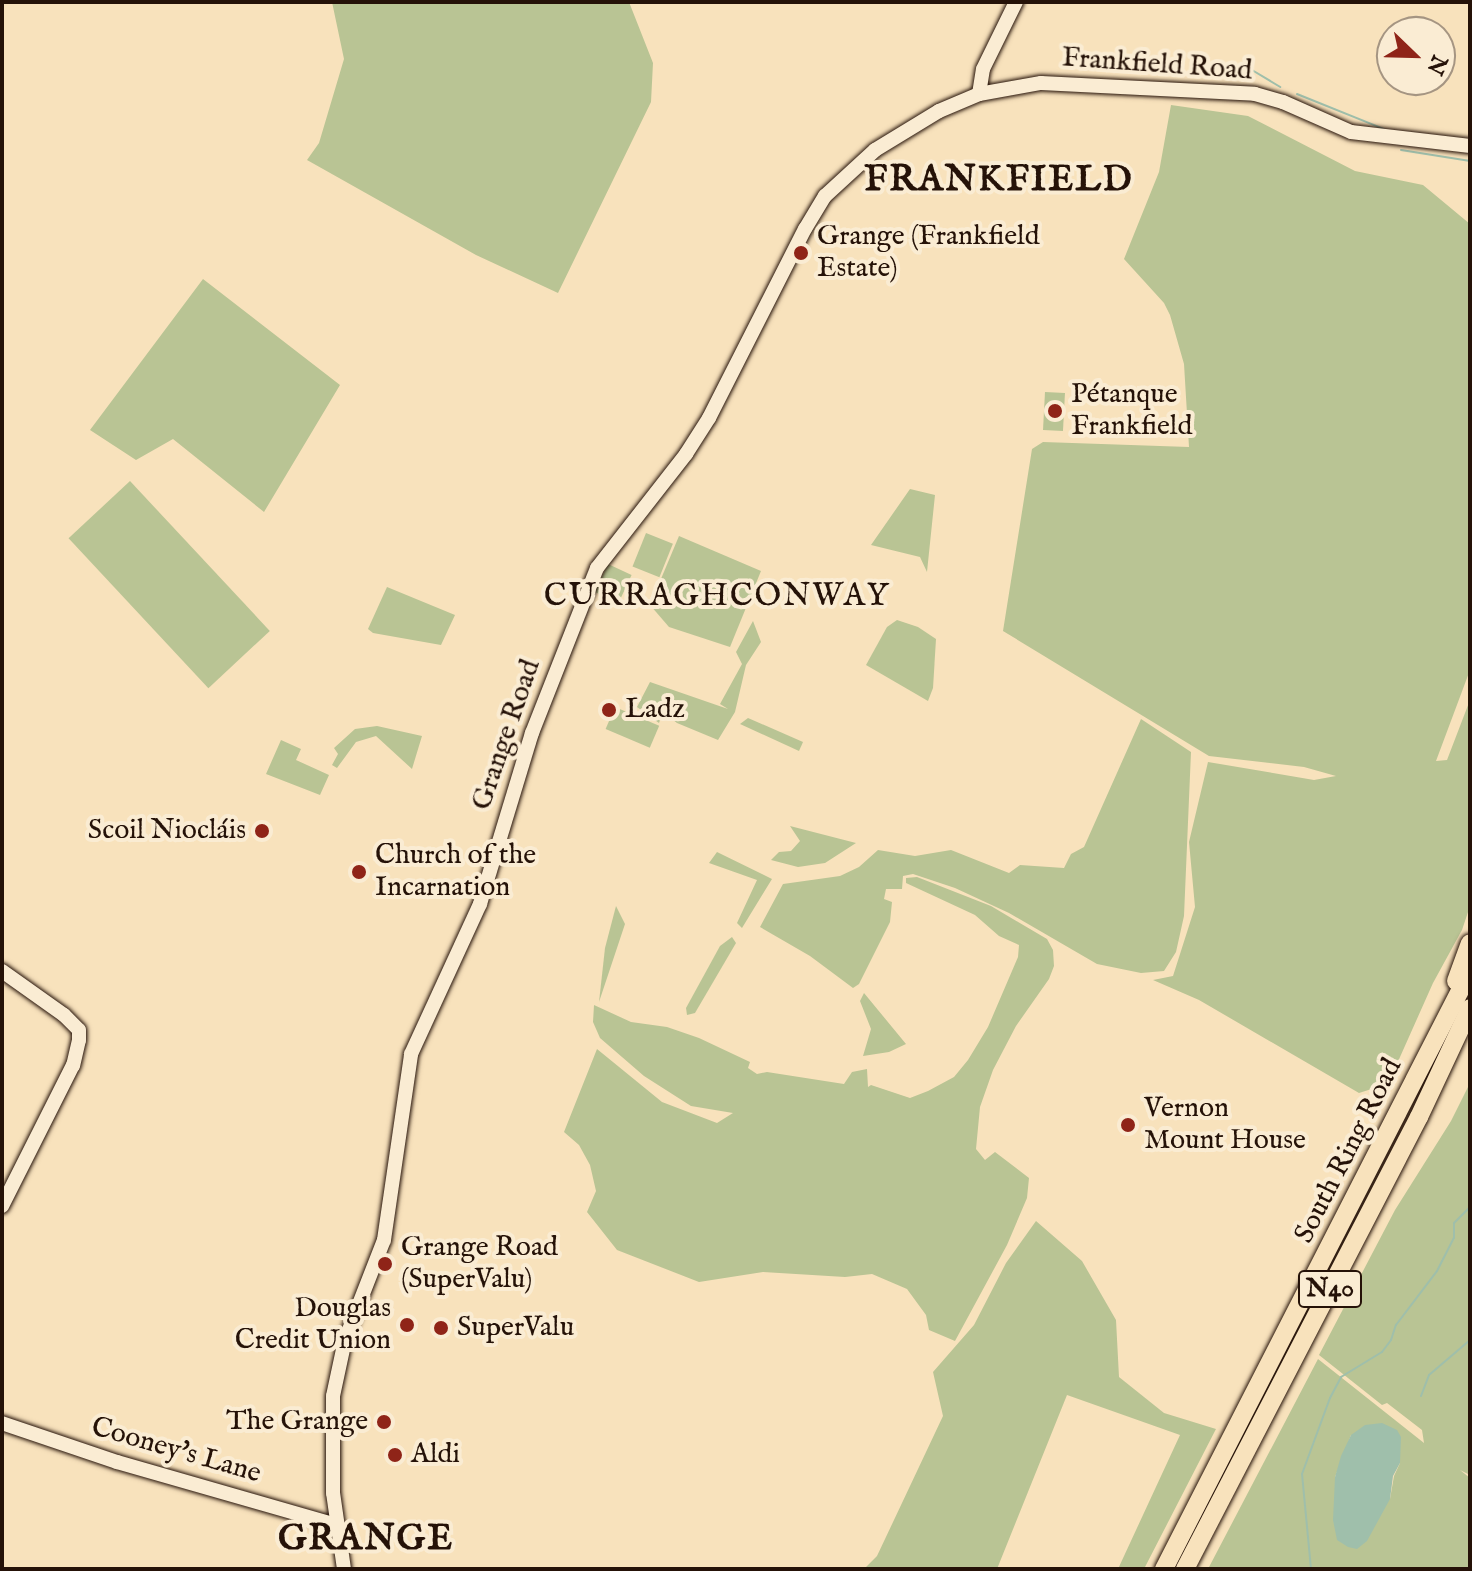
<!DOCTYPE html>
<meta charset="utf-8">
<style>
body{margin:0}
#map{position:relative;width:1472px;height:1571px;overflow:hidden;background:#f8e2bc;font-family:"IM FELL English",serif}
div>[style]{position:absolute}
.green>*{inset:0;background:#b9c494;transform-origin:0 0}
.water>*{inset:0;background:#9fbfab}
.stream>*{height:2px;margin:-1px;padding:0 1px;transform-origin:1px;border-radius:1px;background:#9fbfab}
.roads{filter:drop-shadow(0 0 2px #251208) drop-shadow(0 0 2px #251208)}
.secondary>*{height:14px;margin:-7px;padding:0 7px;transform-origin:7px;border-radius:7px;background:#faecd3}
.highway>*{height:18px;margin:-9px;padding:0 9px;transform-origin:9px;border-radius:9px;background:#f8e2bc}
.dots>*{width:22px;height:22px;translate:-50% -50%;box-sizing:border-box;border:4px solid #faecd3;border-radius:50%}
span{translate:-50% -50%;white-space:nowrap;text-align:center;line-height:1.15;-webkit-text-stroke:8px #faecd3;paint-order:stroke}
.shield-label span{padding:2px 6px;background:#faecd3;border:2px solid;border-radius:6px;-webkit-text-stroke-width:0}
.shield-label{font-size:26px;color:#251208;font-weight:700}
.street-label{font-size:28px;color:#251208}
.poi-label{font-size:28px;color:#251208}
.left{translate:0 -50%;text-align:left}
.right{translate:-100% -50%;text-align:right}
.quarter-label{font-size:32px;color:#251208;letter-spacing:2px}
.district-label{font-size:36px;color:#251208;font-weight:700;letter-spacing:2px}
.frame{position:absolute;inset:0;border:4px solid #251208;pointer-events:none}
.north{position:absolute;left:1376px;top:16px;width:80px;height:80px;box-sizing:border-box;background:#faecd3;border:2px solid #a59582;border-radius:50%;rotate:113deg;font-size:22px;font-weight:700;line-height:32px;text-align:center;color:#251208}
.north::after{content:'';display:block;margin:auto;width:28px;height:36px;background:#8f2418;clip-path:polygon(50% 0,100% 100%,50% 72%,0 100%)}
</style>
<div id="map">
<div class="green">
<i style="clip-path:polygon(332px 2px,629px 2px,653px 63px,651px 102px,558px 293px,476px 255px,307px 160px,319px 143px,344px 59px)"></i>
<i style="clip-path:polygon(1171px 105px,1248px 116px,1355px 171px,1423px 185px,1470px 224px,1470px 670px,1436px 761px,1447px 760px,1470px 700px,1470px 906px,1462px 930px,1433px 983px,1396px 1066px,1384px 1085px,1359px 1093px,1199px 1000px,1153px 980px,1173px 976px,1195px 907px,1189px 842px,1208px 762px,1314px 780px,1336px 776px,1304px 767px,1209px 756px,1003px 631px,1032px 449px,1043px 442px,1189px 447px,1184px 364px,1170px 315px,1164px 303px,1124px 259px,1159px 172px)"></i>
<i style="clip-path:polygon(203px 279px,340px 385px,264px 512px,173px 439px,136px 460px,90px 430px)"></i>
<i style="left:1045px;top:392px;width:20px;height:38px;rotate:3deg"></i>
<i style="left:130px;top:481px;width:205px;height:84px;rotate:47deg"></i>
<i style="clip-path:polygon(910px 489px,935px 495px,927px 572px,920px 557px,871px 545px)"></i>
<i style="left:646px;top:533px;width:29px;height:36px;rotate:22deg"></i>
<i style="clip-path:polygon(679px 536px,761px 571px,730px 647px,669px 627px,650px 605px)"></i>
<i style="left:608px;top:564px;width:26px;height:31px;rotate:25deg"></i>
<i style="clip-path:polygon(387px 587px,455px 615px,441px 645px,373px 633px,368px 629px)"></i>
<i style="clip-path:polygon(897px 620px,918px 627px,936px 639px,933px 688px,928px 701px,866px 665px,887px 627px)"></i>
<i style="clip-path:polygon(753px 621px,761px 642px,746px 665px,735px 712px,718px 740px,677px 723px,663px 712px,659px 723px,637px 707px,650px 682px,728px 709px,720px 704px,742px 664px,736px 652px)"></i>
<i style="left:615px;top:707px;width:48px;height:24px;rotate:23deg"></i>
<i style="clip-path:polygon(748px 718px,803px 742px,799px 751px,740px 724px)"></i>
<i style="clip-path:polygon(1141px 719px,1191px 752px,1184px 916px,1176px 952px,1164px 971px,1141px 973px,1097px 964px,1009px 913px,955px 888px,913px 874px,903px 876px,902px 889px,886px 889px,884px 899px,892px 902px,890px 922px,859px 984px,853px 988px,810px 956px,760px 927px,783px 884px,840px 876px,859px 867px,878px 850px,915px 856px,951px 850px,1009px 873px,1020px 865px,1064px 868px,1071px 854px,1084px 847px)"></i>
<i style="clip-path:polygon(377px 726px,422px 736px,412px 769px,376px 736px,356px 742px,337px 768px,332px 765px,338px 754px,334px 748px,355px 729px)"></i>
<i style="clip-path:polygon(281px 740px,301px 749px,296px 760px,329px 775px,320px 795px,266px 774px)"></i>
<i style="clip-path:polygon(790px 826px,856px 843px,825px 863px,798px 867px,771px 860px,779px 852px,791px 851px,800px 841px)"></i>
<i style="clip-path:polygon(717px 852px,772px 879px,742px 928px,737px 923px,757px 880px,709px 863px)"></i>
<i style="clip-path:polygon(917px 877px,991px 906px,1047px 939px,1053px 950px,1054px 966px,1049px 979px,1016px 1026px,993px 1070px,980px 1107px,976px 1149px,985px 1160px,995px 1152px,1029px 1178px,1027px 1198px,1007px 1245px,955px 1341px,929px 1330px,926px 1315px,907px 1289px,872px 1274px,845px 1277px,763px 1272px,699px 1282px,617px 1250px,587px 1212px,596px 1191px,590px 1165px,579px 1145px,564px 1132px,597px 1049px,662px 1102px,717px 1123px,733px 1113px,691px 1106px,644px 1076px,600px 1038px,593px 1022px,594px 1005px,631px 1022px,667px 1027px,699px 1038px,750px 1062px,748px 1068px,757px 1074px,767px 1072px,844px 1084px,852px 1072px,867px 1069px,868px 1087px,871px 1085px,910px 1098px,928px 1091px,954px 1077px,968px 1060px,988px 1027px,1018px 957px,1019px 945px,999px 936px,975px 915px,906px 883px,906px 878px)"></i>
<i style="clip-path:polygon(616px 906px,625px 924px,599px 1002px,605px 948px)"></i>
<i style="clip-path:polygon(732px 937px,736px 943px,695px 1013px,687px 1015px,686px 1008px,720px 946px)"></i>
<i style="clip-path:polygon(864px 993px,906px 1044px,889px 1052px,863px 1056px,871px 1029px,860px 1001px)"></i>
<i style="clip-path:polygon(evenodd,1470px 1083px,1470px 1475px,1460px 1470px,1470px 1478px,1470px 1569px,1208px 1569px,1318px 1359px,1424px 1443px,1422px 1430px,1387px 1403px,1382px 1405px,1319px 1355px,1395px 1210px,1451px 1121px,1470px 1083px,1351px 1435px,1400px 1463px,1394px 1476px,1390px 1499px,1335px 1477px,1351px 1435px)"></i>
<i style="clip-path:polygon(1036px 1221px,1082px 1261px,1116px 1320px,1119px 1377px,1164px 1413px,1216px 1429px,1144px 1569px,1118px 1569px,1180px 1435px,1067px 1395px,997px 1569px,864px 1569px,877px 1556px,943px 1416px,933px 1372px,974px 1325px,1006px 1263px)"></i>
</div>
<div class="water">
<i style="clip-path:polygon(1382px 1423px,1397px 1430px,1401px 1437px,1400px 1463px,1393px 1476px,1390px 1499px,1367px 1541px,1357px 1549px,1348px 1547px,1337px 1540px,1333px 1520px,1335px 1477px,1341px 1456px,1351px 1435px,1365px 1425px)"></i>
</div>
<div class="stream">
<i style="left:1220px;top:77px;width:33px;rotate:-12deg"></i>
<i style="left:1252px;top:70px;width:33px;rotate:31deg"></i>
<i style="left:1297px;top:94px;width:94px;rotate:21.9deg"></i>
<i style="left:1401px;top:150px;width:70px;rotate:9.1deg"></i>
<i style="left:1421px;top:1396px;width:22px;rotate:-69deg"></i>
<i style="left:1429px;top:1375px;width:54px;rotate:-40.5deg"></i>
<i style="left:1311px;top:1569px;width:95px;rotate:-95.4deg"></i>
<i style="left:1302px;top:1474px;width:81px;rotate:-69.8deg"></i>
<i style="left:1330px;top:1398px;width:24px;rotate:-62deg"></i>
<i style="left:1341px;top:1377px;width:48px;rotate:-31.4deg"></i>
<i style="left:1382px;top:1352px;width:15px;rotate:-53deg"></i>
<i style="left:1391px;top:1340px;width:16px;rotate:-72deg"></i>
<i style="left:1396px;top:1325px;width:68px;rotate:-52.8deg"></i>
<i style="left:1437px;top:1271px;width:37px;rotate:-63deg"></i>
<i style="left:1454px;top:1238px;width:15px;rotate:-90deg"></i>
<i style="left:1454px;top:1223px;width:23px;rotate:-45deg"></i>
</div>
<div class="roads">
<div class="secondary">
<i style="left:979px;top:94px;width:25px;rotate:-81deg"></i>
<i style="left:983px;top:69px;width:75px;rotate:-63.8deg"></i>
<i style="left:2px;top:971px;width:76px;rotate:35.4deg"></i>
<i style="left:64px;top:1015px;width:21px;rotate:45deg"></i>
<i style="left:79px;top:1030px;width:10px;rotate:90deg"></i>
<i style="left:79px;top:1040px;width:26px;rotate:103deg"></i>
<i style="left:73px;top:1065px;width:158px;rotate:116.7deg"></i>
<i style="left:2px;top:1423px;width:121px;rotate:18.7deg"></i>
<i style="left:117px;top:1462px;width:229px;rotate:16deg"></i>
<i style="left:344px;top:1569px;width:77px;rotate:-98.2deg"></i>
<i style="left:333px;top:1493px;width:97px;rotate:-90deg"></i>
<i style="left:333px;top:1396px;width:57px;rotate:-77.9deg"></i>
<i style="left:345px;top:1340px;width:107px;rotate:-68.7deg"></i>
<i style="left:384px;top:1240px;width:188px;rotate:-81.7deg"></i>
<i style="left:411px;top:1054px;width:165px;rotate:-65.3deg"></i>
<i style="left:480px;top:904px;width:179px;rotate:-73.1deg"></i>
<i style="left:532px;top:733px;width:177px;rotate:-68.5deg"></i>
<i style="left:597px;top:568px;width:145px;rotate:-52deg"></i>
<i style="left:686px;top:454px;width:43px;rotate:-57.4deg"></i>
<i style="left:709px;top:418px;width:212px;rotate:-63.1deg"></i>
<i style="left:805px;top:229px;width:39px;rotate:-59deg"></i>
<i style="left:825px;top:196px;width:68px;rotate:-42.6deg"></i>
<i style="left:875px;top:150px;width:75px;rotate:-31.4deg"></i>
<i style="left:939px;top:111px;width:43px;rotate:-23deg"></i>
<i style="left:979px;top:94px;width:63px;rotate:-10.1deg"></i>
<i style="left:1041px;top:83px;width:214px;rotate:2.9deg"></i>
<i style="left:1255px;top:94px;width:29px;rotate:16deg"></i>
<i style="left:1283px;top:102px;width:74px;rotate:23.8deg"></i>
<i style="left:1351px;top:132px;width:120px;rotate:6.7deg"></i>
</div>
<div class="highway">
<i style="left:1456px;top:981px;width:40px;rotate:-69.8deg"></i>
<i style="left:1164px;top:1569px;width:672px;rotate:-62.9deg"></i>
<i style="left:1185px;top:1569px;width:509px;rotate:-62.63deg"></i>
<i style="left:1419px;top:1117px;width:120px;rotate:-64.9deg"></i>
</div>
</div>
<div class="dots">
<i style="left:801px;top:253px;background:#8f2418"></i>
<i style="left:1055px;top:411px;background:#8f2418"></i>
<i style="left:609px;top:710px;background:#8f2418"></i>
<i style="left:262px;top:831px;background:#8f2418"></i>
<i style="left:359px;top:872px;background:#8f2418"></i>
<i style="left:1128px;top:1125px;background:#8f2418"></i>
<i style="left:385px;top:1264px;background:#8f2418"></i>
<i style="left:407px;top:1325px;background:#8f2418"></i>
<i style="left:441px;top:1328px;background:#8f2418"></i>
<i style="left:384px;top:1422px;background:#8f2418"></i>
<i style="left:395px;top:1455px;background:#8f2418"></i>
</div>
<div class="shield-label">
<span style="left:1330px;top:1289px">N40</span>
</div>
<div class="street-label">
<span style="left:1157px;top:65px;rotate:4deg">Frankfield Road</span>
<span style="left:507px;top:735px;rotate:-71deg">Grange Road</span>
<span style="left:1349px;top:1151px;rotate:-63deg">South Ring Road</span>
<span style="left:176px;top:1451px;rotate:16deg">Cooney's Lane</span>
</div>
<div class="poi-label">
<span class="left" style="left:817px;top:253px">Grange (Frankfield<br>Estate)</span>
<span class="left" style="left:1071px;top:411px">Pétanque<br>Frankfield</span>
<span class="left" style="left:625px;top:710px">Ladz</span>
<span class="right" style="left:246px;top:831px">Scoil Niocláis</span>
<span class="left" style="left:375px;top:872px">Church of the<br>Incarnation</span>
<span class="left" style="left:1144px;top:1125px">Vernon<br>Mount House</span>
<span class="left" style="left:401px;top:1264px">Grange Road<br>(SuperValu)</span>
<span class="right" style="left:391px;top:1325px">Douglas<br>Credit Union</span>
<span class="left" style="left:457px;top:1328px">SuperValu</span>
<span class="right" style="left:368px;top:1422px">The Grange</span>
<span class="left" style="left:411px;top:1455px">Aldi</span>
</div>
<div class="quarter-label">
<span style="left:717px;top:597px">CURRAGHCONWAY</span>
</div>
<div class="district-label">
<span style="left:999px;top:181px">FRANKFIELD</span>
<span style="left:366px;top:1540px">GRANGE</span>
</div>
<div class="frame"></div>
<div class="north">N</div>
</div>
